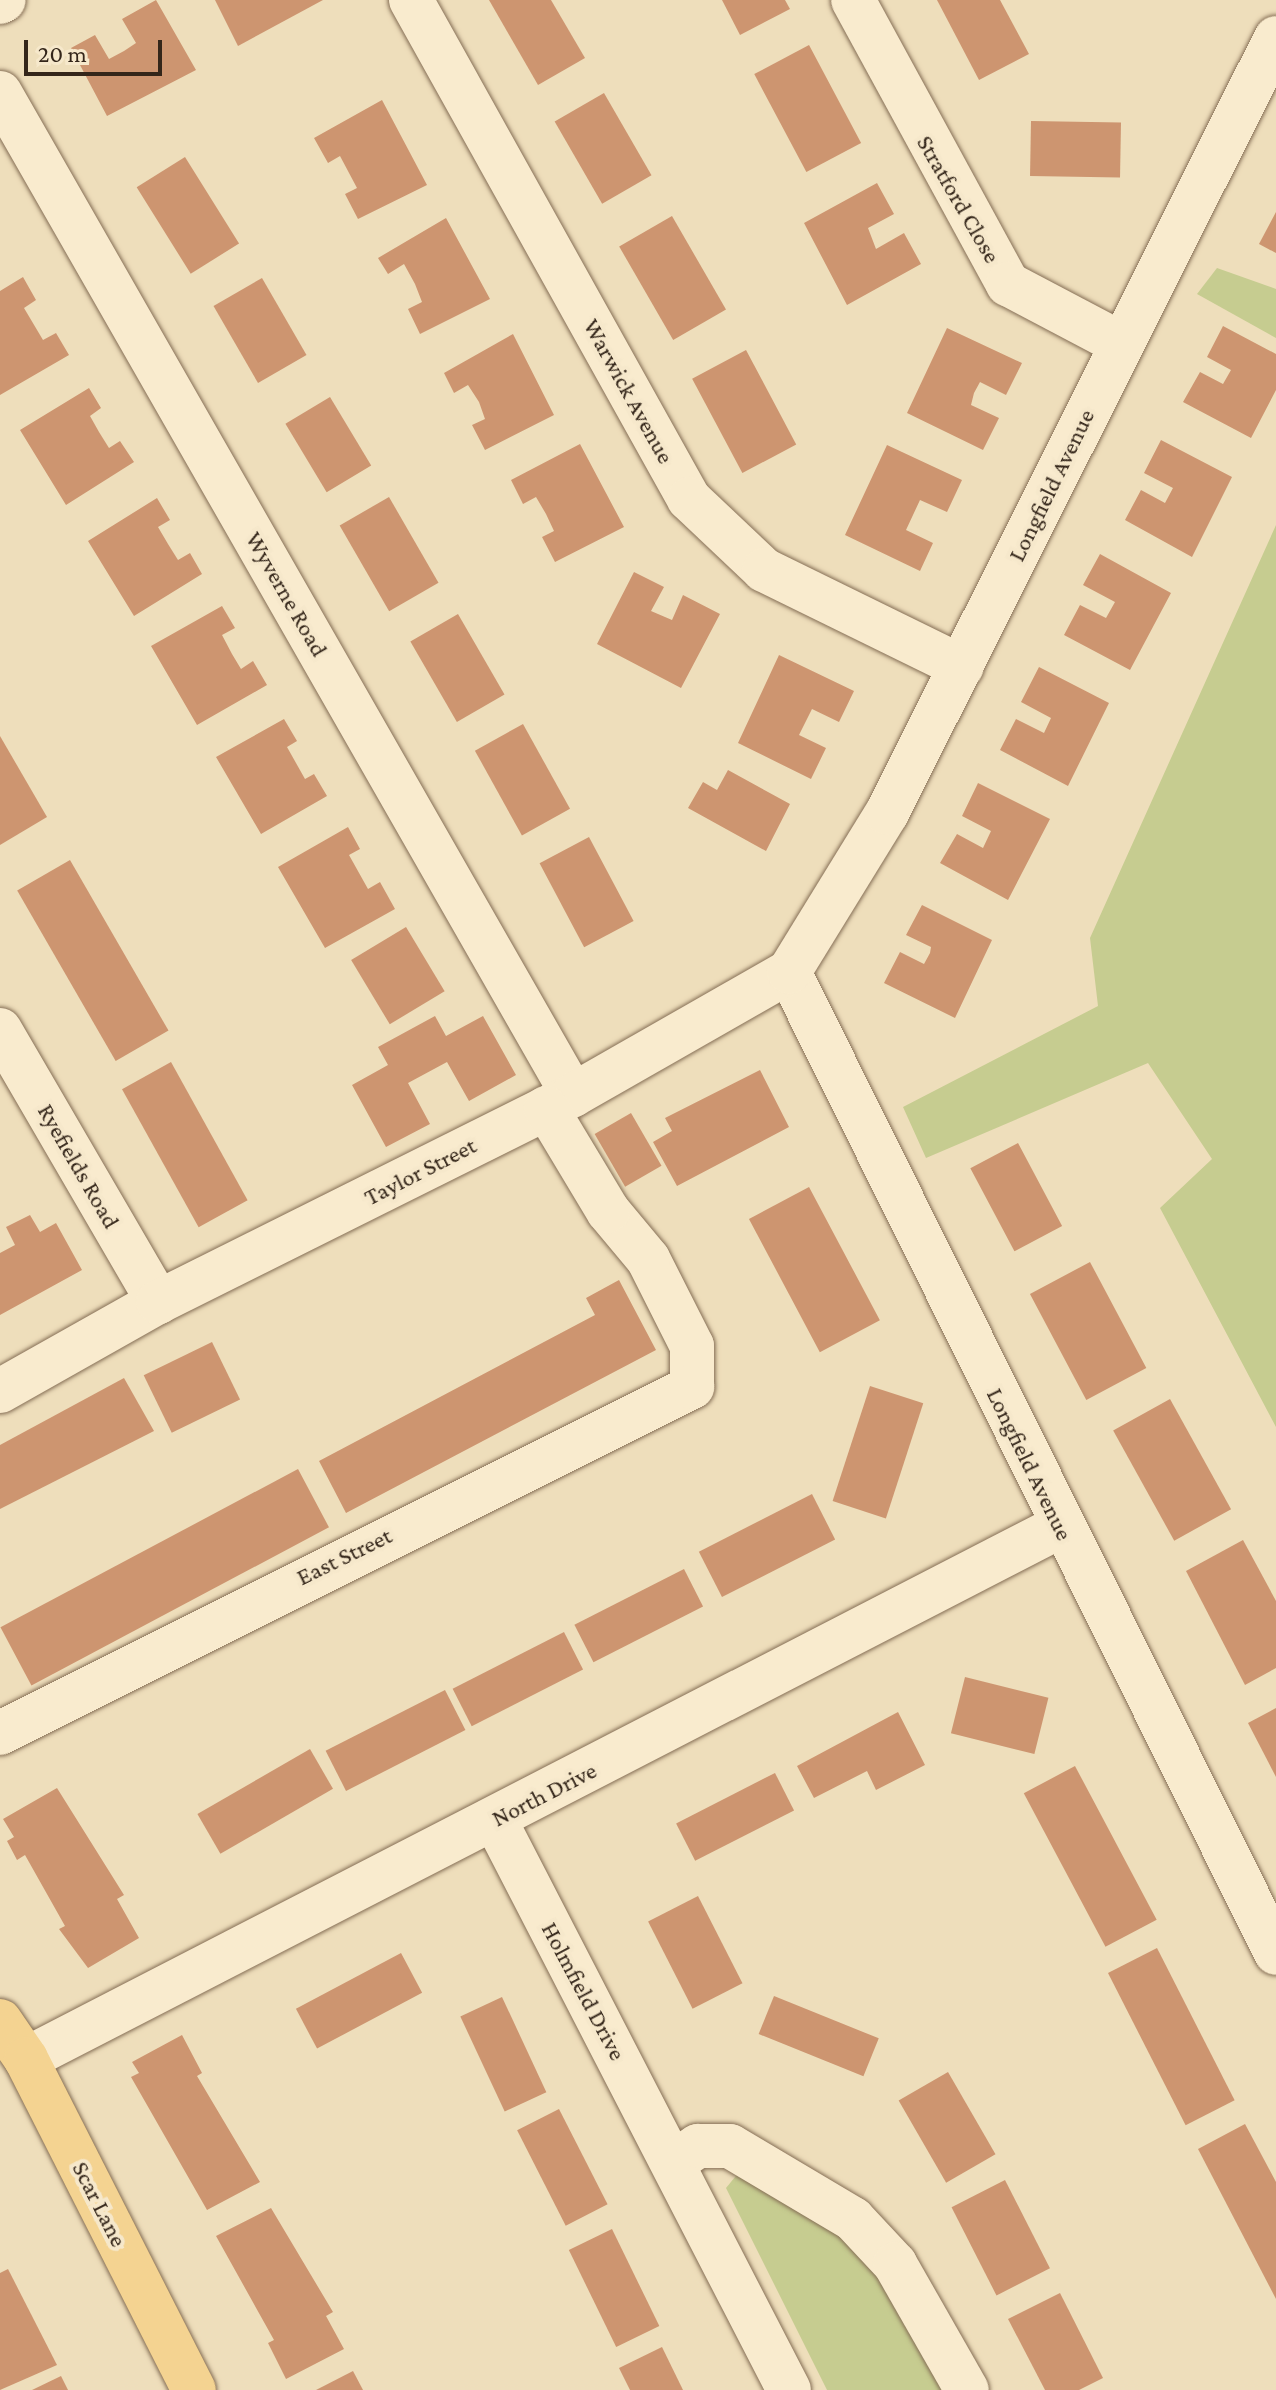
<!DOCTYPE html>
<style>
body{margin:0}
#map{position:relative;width:1276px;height:2390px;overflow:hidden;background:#eedebb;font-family:"Crimson Pro",serif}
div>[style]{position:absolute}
.green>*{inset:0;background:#c6cc90}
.building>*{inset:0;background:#cd9570;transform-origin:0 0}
.roads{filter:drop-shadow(0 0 2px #856e55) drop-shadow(0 0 2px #856e55)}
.minor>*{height:44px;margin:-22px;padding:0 22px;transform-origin:22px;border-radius:22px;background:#f9ebce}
.major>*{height:44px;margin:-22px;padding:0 22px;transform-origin:22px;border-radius:22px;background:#f4d391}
span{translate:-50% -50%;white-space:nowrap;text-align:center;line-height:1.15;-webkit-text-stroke:8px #f6e8cb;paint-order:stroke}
.street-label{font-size:24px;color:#34261a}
.scale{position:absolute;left:24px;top:40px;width:138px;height:36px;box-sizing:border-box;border:4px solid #34261a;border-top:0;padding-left:10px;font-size:24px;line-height:28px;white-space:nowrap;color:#34261a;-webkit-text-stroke:6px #f6e8cb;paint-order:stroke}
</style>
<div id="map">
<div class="green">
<i style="clip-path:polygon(1217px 268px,1276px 289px,1276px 338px,1197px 294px)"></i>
<i style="clip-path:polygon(1276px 525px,1276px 1427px,1160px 1208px,1212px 1159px,1148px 1063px,926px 1158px,903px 1107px,1098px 1006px,1090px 938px)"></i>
<i style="clip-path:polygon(740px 2171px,768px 2176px,877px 2267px,954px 2390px,827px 2390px,726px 2188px)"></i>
</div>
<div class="building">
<i style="clip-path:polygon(156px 0,196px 70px,107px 116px,71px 48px,95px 35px,109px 59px,124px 51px,136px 43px,122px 19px)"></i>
<i style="clip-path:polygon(215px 0,323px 0,238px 46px)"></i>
<i style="clip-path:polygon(489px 0,551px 0,585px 58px,538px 85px)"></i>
<i style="clip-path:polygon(722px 0,785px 0,790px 9px,740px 35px)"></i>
<i style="clip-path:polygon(937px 0,1000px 0,1029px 54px,979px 80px)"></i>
<i style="left:809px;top:45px;width:111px;height:62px;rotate:62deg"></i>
<i style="left:604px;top:93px;width:95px;height:57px;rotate:60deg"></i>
<i style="clip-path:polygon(382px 100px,427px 185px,358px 219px,345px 194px,357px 188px,340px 156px,328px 163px,314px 138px)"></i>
<i style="left:1031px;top:121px;width:90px;height:55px;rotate:1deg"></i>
<i style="left:185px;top:157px;width:102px;height:57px;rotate:58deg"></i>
<i style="clip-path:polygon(877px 183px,894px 214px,868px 228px,876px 249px,904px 233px,921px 264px,847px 305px,804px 223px)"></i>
<i style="clip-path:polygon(1276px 212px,1276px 253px,1259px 244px)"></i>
<i style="left:672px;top:216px;width:108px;height:61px;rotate:60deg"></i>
<i style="clip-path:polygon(446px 218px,490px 299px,420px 334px,408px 309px,422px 302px,415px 284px,404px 264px,388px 274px,378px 258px)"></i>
<i style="clip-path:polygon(23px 277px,36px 300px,24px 308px,43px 340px,56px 333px,69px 355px,0 395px,0 291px)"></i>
<i style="left:262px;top:278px;width:89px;height:56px;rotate:60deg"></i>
<i style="clip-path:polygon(1223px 326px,1276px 354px,1276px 390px,1251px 438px,1183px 402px,1200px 372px,1223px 384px,1231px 370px,1207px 357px)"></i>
<i style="clip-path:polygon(947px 328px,1022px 363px,1006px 395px,980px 382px,974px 393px,971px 405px,999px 418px,983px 450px,907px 413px)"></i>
<i style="clip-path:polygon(513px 334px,554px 415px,485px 450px,472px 425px,485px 419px,479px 402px,468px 385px,454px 393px,444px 373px)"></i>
<i style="left:746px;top:350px;width:107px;height:61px;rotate:62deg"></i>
<i style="clip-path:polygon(89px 388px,101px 408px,90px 416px,99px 432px,109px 448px,120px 441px,134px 462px,66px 505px,20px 430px)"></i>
<i style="left:330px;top:397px;width:80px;height:52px;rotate:59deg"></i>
<i style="clip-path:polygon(1161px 440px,1232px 477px,1192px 557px,1125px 520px,1141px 490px,1165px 503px,1173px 488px,1144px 473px)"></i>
<i style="clip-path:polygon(580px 444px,624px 527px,555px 562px,542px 537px,554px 531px,546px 514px,536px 497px,523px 504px,511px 480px)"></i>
<i style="clip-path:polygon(887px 445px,962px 480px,947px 512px,920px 500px,906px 530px,933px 543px,920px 571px,845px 535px)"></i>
<i style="left:389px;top:497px;width:99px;height:57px;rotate:60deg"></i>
<i style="clip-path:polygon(157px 498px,170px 520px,158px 527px,168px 544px,178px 560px,190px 553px,202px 574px,134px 616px,88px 541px)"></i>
<i style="clip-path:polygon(1100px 554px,1171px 593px,1130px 670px,1064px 635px,1080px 605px,1106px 618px,1115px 602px,1083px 585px)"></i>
<i style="clip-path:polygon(634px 572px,664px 587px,651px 611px,672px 620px,683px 595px,720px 614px,681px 688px,597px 644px)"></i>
<i style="clip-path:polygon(222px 606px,235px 628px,222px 635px,232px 654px,241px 669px,253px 661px,267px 685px,197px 725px,151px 646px)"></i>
<i style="left:458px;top:614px;width:93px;height:55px;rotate:60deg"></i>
<i style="clip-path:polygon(779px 655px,854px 691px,839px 722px,812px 709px,799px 735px,826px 748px,811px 779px,738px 743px)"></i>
<i style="clip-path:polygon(1039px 667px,1109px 703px,1068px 786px,1000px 750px,1016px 719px,1044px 733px,1051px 718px,1021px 702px)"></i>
<i style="clip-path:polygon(284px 719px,297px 741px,287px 747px,305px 779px,314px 774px,327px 796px,261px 834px,216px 757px)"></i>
<i style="left:523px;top:724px;width:97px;height:55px;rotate:61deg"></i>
<i style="clip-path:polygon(0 736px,47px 817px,0 845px)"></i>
<i style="clip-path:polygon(728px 770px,790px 804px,766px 851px,688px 808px,703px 782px,717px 790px)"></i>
<i style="clip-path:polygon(978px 783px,1050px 819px,1008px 900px,940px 863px,957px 834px,983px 848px,991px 831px,962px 816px)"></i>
<i style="clip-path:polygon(348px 827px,360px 849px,349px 855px,368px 889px,380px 882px,395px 909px,325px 948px,278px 867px)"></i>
<i style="left:589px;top:837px;width:95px;height:56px;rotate:62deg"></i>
<i style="left:70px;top:860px;width:197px;height:61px;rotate:60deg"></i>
<i style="clip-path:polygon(922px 905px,992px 940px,955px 1018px,884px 983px,900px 952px,924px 964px,930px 953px,931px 947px,906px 935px)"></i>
<i style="left:406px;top:927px;width:75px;height:64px;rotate:59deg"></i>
<i style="clip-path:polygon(435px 1016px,446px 1036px,483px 1016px,516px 1075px,469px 1101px,447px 1062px,408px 1083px,430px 1124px,386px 1147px,352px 1085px,388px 1065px,378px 1047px)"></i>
<i style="left:171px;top:1062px;width:158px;height:56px;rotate:61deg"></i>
<i style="clip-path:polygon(760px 1070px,789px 1127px,677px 1186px,653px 1142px,672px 1131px,665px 1118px)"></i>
<i style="left:631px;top:1113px;width:61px;height:42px;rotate:60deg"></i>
<i style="left:1018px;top:1143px;width:94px;height:54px;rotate:62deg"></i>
<i style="left:809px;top:1187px;width:151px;height:68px;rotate:62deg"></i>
<i style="clip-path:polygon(30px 1215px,40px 1232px,56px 1223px,82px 1270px,0 1315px,0 1253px,15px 1245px,6px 1227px)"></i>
<i style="left:1090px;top:1262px;width:120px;height:68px;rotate:62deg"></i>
<i style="clip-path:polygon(619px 1280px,656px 1350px,346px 1513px,319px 1461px,595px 1315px,586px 1298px)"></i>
<i style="left:212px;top:1342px;width:64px;height:76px;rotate:64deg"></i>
<i style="clip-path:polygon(124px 1378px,154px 1431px,0 1509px,0 1445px)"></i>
<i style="left:870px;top:1386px;width:56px;height:121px;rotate:18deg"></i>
<i style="left:1170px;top:1399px;width:126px;height:65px;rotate:61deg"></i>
<i style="left:298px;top:1469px;width:66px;height:337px;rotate:62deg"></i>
<i style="left:812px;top:1494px;width:51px;height:127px;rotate:63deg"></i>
<i style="clip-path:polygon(1243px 1540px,1276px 1601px,1276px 1668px,1245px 1685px,1186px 1571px)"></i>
<i style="left:684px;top:1569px;width:42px;height:123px;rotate:63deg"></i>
<i style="left:564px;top:1632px;width:42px;height:125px;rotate:63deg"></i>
<i style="left:965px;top:1677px;width:86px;height:58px;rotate:14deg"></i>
<i style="left:445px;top:1690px;width:45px;height:134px;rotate:63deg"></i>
<i style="clip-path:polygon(1276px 1708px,1276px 1777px,1248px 1723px)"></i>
<i style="clip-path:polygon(898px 1712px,925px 1765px,876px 1790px,867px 1771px,814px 1798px,797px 1766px)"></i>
<i style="left:310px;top:1749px;width:46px;height:130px;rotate:60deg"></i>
<i style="left:1075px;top:1766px;width:174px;height:58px;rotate:62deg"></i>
<i style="left:775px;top:1773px;width:42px;height:111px;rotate:63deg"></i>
<i style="clip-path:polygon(57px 1788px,124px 1895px,117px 1899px,139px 1938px,88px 1968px,59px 1929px,65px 1926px,25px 1855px,17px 1860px,7px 1841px,14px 1837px,3px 1819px)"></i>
<i style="left:698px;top:1896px;width:98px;height:56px;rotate:63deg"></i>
<i style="left:1157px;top:1948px;width:171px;height:55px;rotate:63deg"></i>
<i style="left:401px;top:1953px;width:45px;height:119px;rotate:62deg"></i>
<i style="left:774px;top:1996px;width:113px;height:41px;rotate:22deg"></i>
<i style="left:502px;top:1997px;width:105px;height:46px;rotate:65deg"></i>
<i style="clip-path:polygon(182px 2035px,202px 2073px,197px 2076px,260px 2182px,207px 2210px,131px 2077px,139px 2073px,132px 2062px)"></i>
<i style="left:948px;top:2072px;width:95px;height:57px;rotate:60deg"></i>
<i style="left:559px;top:2109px;width:107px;height:47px;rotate:63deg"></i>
<i style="clip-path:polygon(1245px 2124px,1276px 2182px,1276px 2299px,1198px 2149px)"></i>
<i style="left:1005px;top:2180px;width:99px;height:60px;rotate:63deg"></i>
<i style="clip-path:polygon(271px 2208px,333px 2312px,326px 2316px,344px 2349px,286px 2379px,268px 2343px,274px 2340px,216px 2236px)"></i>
<i style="left:612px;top:2229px;width:108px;height:48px;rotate:64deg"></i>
<i style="clip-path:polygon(8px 2269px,57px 2365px,0 2390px,0 2273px)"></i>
<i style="clip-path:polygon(1060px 2293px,1103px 2378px,1079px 2390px,1045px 2390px,1008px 2319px)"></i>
<i style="clip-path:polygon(662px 2347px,683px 2390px,630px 2390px,619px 2368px)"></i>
<i style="clip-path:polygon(353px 2371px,363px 2390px,316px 2390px)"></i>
<i style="clip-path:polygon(61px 2376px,68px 2390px,32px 2390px)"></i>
</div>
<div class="roads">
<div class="minor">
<i style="left:411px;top:0;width:571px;rotate:60.88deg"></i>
<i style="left:689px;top:499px;width:103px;rotate:43.4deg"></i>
<i style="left:764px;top:570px;width:220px;rotate:26.1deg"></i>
<i style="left:853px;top:0;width:324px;rotate:61.4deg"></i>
<i style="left:1008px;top:284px;width:127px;rotate:27.8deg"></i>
<i style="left:0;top:2px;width:4px;rotate:-27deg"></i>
<i style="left:0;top:93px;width:1154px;rotate:60.24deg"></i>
<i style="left:789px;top:972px;width:1095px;rotate:63.6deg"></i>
<i style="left:0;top:1030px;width:315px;rotate:59.8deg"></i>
<i style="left:0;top:1391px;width:181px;rotate:-29.4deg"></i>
<i style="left:158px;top:1302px;width:464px;rotate:-26.5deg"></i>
<i style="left:573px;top:1095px;width:249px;rotate:-29.7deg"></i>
<i style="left:789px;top:972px;width:187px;rotate:-58.4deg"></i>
<i style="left:887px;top:813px;width:867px;rotate:-63.35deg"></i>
<i style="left:0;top:1733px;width:774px;rotate:-26.57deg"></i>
<i style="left:692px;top:1387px;width:41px;rotate:-90deg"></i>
<i style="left:692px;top:1346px;width:97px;rotate:-116.8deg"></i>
<i style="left:648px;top:1259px;width:62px;rotate:-129.8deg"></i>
<i style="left:608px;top:1211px;width:120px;rotate:-121deg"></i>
<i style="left:495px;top:1820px;width:641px;rotate:62.72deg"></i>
<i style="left:26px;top:2059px;width:1164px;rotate:-27.25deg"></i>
<i style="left:674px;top:2162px;width:29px;rotate:-34deg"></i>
<i style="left:698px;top:2146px;width:32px"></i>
<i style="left:730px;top:2146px;width:143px;rotate:30.7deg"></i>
<i style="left:853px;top:2219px;width:62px;rotate:47deg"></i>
<i style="left:895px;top:2264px;width:145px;rotate:60.3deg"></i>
</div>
<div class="major">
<i style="left:0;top:2021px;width:46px;rotate:55.6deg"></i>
<i style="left:26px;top:2059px;width:371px;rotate:63.1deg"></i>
</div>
</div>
<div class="street-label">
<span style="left:959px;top:199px;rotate:60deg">Stratford Close</span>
<span style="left:629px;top:391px;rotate:61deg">Warwick Avenue</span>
<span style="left:1051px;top:485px;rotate:-64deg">Longfield Avenue</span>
<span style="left:287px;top:594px;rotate:60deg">Wyverne Road</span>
<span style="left:79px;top:1166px;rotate:60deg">Ryefields Road</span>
<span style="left:420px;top:1171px;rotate:-27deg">Taylor Street</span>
<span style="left:1030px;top:1464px;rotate:64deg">Longfield Avenue</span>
<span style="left:344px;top:1556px;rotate:-26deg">East Street</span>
<span style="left:544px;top:1794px;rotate:-27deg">North Drive</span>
<span style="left:584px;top:1991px;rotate:62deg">Holmfield Drive</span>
<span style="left:100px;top:2204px;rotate:63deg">Scar Lane</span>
</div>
<div class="scale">20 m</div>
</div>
